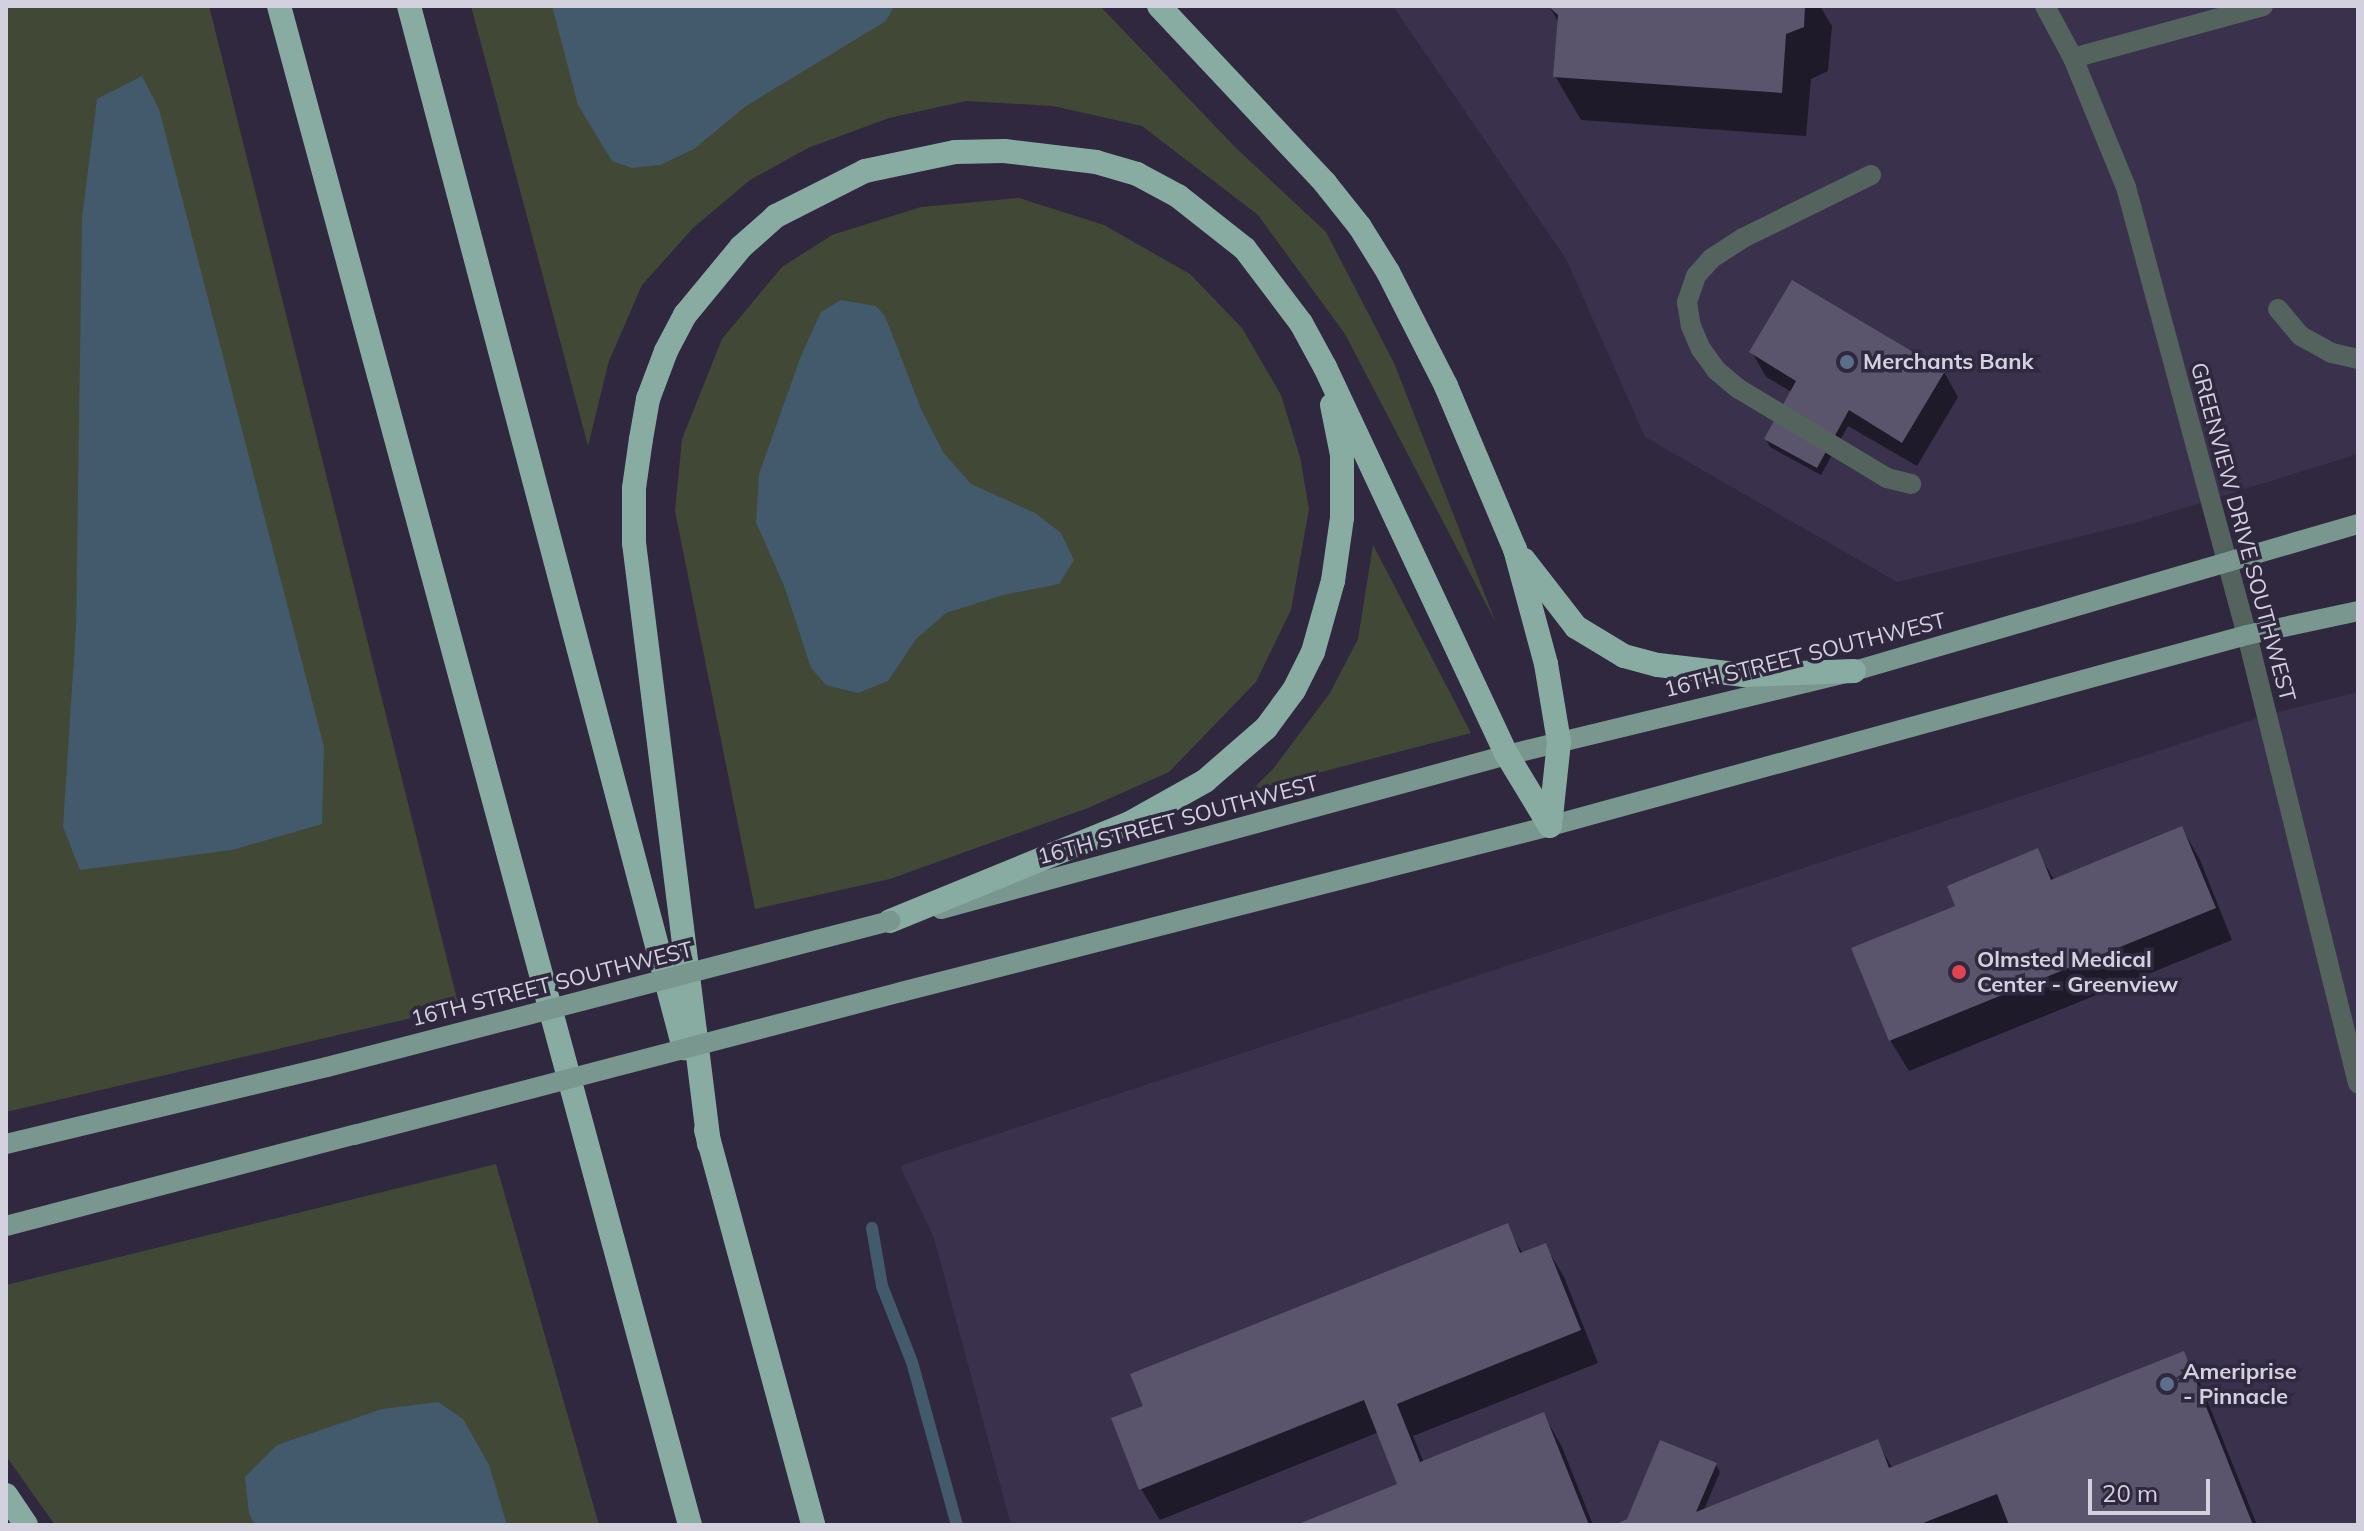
<!DOCTYPE html>
<style>
body{margin:0}
#map{position:relative;width:2364px;height:1531px;overflow:hidden;background:#2f283f;font-family:Mulish,sans-serif}
div>[style]{position:absolute}
.built>*{inset:0;background:#3a314d}
.green>*{inset:0;background:#414835}
.water>*{inset:0;background:#425a6b}
.shadow>*{inset:0;background:#0007}
.stream>*{height:12px;margin:-6px;padding:0 6px;transform-origin:6px;border-radius:6px;background:#425a6b}
.building>*{inset:0;background:#5b546d}
.service>*{height:20px;margin:-10px;padding:0 10px;transform-origin:10px;border-radius:10px;background:#54635e}
.minor>*{height:20px;margin:-10px;padding:0 10px;transform-origin:10px;border-radius:10px;background:#54635e}
.primary>*{height:20px;margin:-10px;padding:0 10px;transform-origin:10px;border-radius:10px;background:#7a978f}
.motorway>*{height:24px;margin:-12px;padding:0 12px;transform-origin:12px;border-radius:12px;background:#89aca2}
.primary-bridge>*{height:20px;margin:-10px;padding:0 10px;transform-origin:10px;border-radius:10px;background:#7a978f}
.dots>*{width:22px;height:22px;translate:-50% -50%;box-sizing:border-box;border:4px solid #2f283f;border-radius:50%}
span{translate:-50% -50%;white-space:nowrap;text-align:center;line-height:1.15;-webkit-text-stroke:7px #2f283f;paint-order:stroke}
.poi-label{font-size:22px;color:#d4d1df;font-weight:700}
.left{translate:0 -50%;text-align:left}
.street-label{font-size:22px;color:#d4d1df}
.frame{position:absolute;inset:0;border:8px solid #d4d1df;pointer-events:none}
.scale{position:absolute;left:2088px;top:1479px;width:122px;height:36px;box-sizing:border-box;border:4px solid #d4d1df;border-top:0;padding-left:10px;font-size:24px;line-height:28px;white-space:nowrap;color:#d4d1df;-webkit-text-stroke:6px #2f283f;paint-order:stroke}
</style>
<div id="map">
<div class="built">
<i style="clip-path:polygon(1393px 6px,2358px 6px,2358px 454px,2135px 523px,1897px 582px,1645px 437px,1566px 259px)"></i>
<i style="clip-path:polygon(2358px 692px,2358px 1525px,1011px 1525px,934px 1238px,900px 1166px,2267px 715px)"></i>
</div>
<div class="green">
<i style="clip-path:polygon(6px 6px,209px 6px,459px 1007px,6px 1112px)"></i>
<i style="clip-path:polygon(471px 6px,1100px 6px,1236px 148px,1326px 232px,1394px 363px,1496px 623px,1345px 334px,1258px 215px,1142px 126px,1053px 106px,966px 101px,889px 118px,808px 148px,750px 180px,693px 228px,642px 285px,609px 361px,588px 446px)"></i>
<i style="clip-path:polygon(1019px 198px,1104px 225px,1190px 274px,1242px 328px,1281px 395px,1300px 457px,1309px 509px,1291px 610px,1256px 682px,1169px 772px,1088px 808px,890px 879px,755px 909px,675px 511px,682px 439px,722px 339px,782px 267px,832px 235px,921px 207px)"></i>
<i style="clip-path:polygon(1373px 545px,1471px 733px,1252px 790px,1273px 769px,1330px 693px,1358px 639px)"></i>
<i style="clip-path:polygon(496px 1164px,599px 1525px,55px 1525px,6px 1456px,6px 1285px)"></i>
</div>
<div class="water">
<i style="clip-path:polygon(552px 6px,894px 6px,886px 21px,746px 106px,694px 149px,660px 165px,632px 168px,612px 161px,578px 105px)"></i>
<i style="clip-path:polygon(142px 76px,159px 109px,324px 747px,322px 824px,232px 850px,80px 870px,63px 827px,76px 626px,82px 218px,97px 99px)"></i>
<i style="clip-path:polygon(841px 300px,876px 306px,885px 316px,921px 409px,943px 452px,971px 484px,1035px 513px,1061px 533px,1074px 560px,1059px 584px,1003px 595px,946px 613px,916px 639px,888px 681px,858px 693px,826px 685px,811px 668px,785px 588px,756px 522px,759px 474px,801px 356px,821px 312px)"></i>
<i style="clip-path:polygon(438px 1402px,463px 1419px,489px 1465px,507px 1525px,255px 1525px,249px 1513px,245px 1477px,277px 1445px,382px 1409px)"></i>
</div>
<div class="shadow">
<i style="clip-path:polygon(1549px 6px,1820px 6px,1832px 26px,1828px 71px,1811px 79px,1806px 136px,1581px 120px,1555px 76px,1559px 23px)"></i>
<i style="clip-path:polygon(1752px 352px,1944px 372px,1958px 397px,1917px 466px,1848px 426px,1821px 475px,1770px 447px,1766px 439px,1792px 392px,1766px 377px)"></i>
<i style="clip-path:polygon(2182px 828px,2200px 860px,2232px 940px,1909px 1071px,1890px 1040px,1957px 907px,2037px 851px,2055px 881px)"></i>
<i style="clip-path:polygon(1507px 1226px,1523px 1254px,1545px 1245px,1564px 1277px,1598px 1363px,1413px 1436px,1424px 1463px,1544px 1415px,1562px 1447px,1593px 1525px,1301px 1525px,1400px 1485px,1379px 1432px,1160px 1520px,1141px 1489px,1145px 1407px)"></i>
<i style="clip-path:polygon(2183px 1353px,2201px 1385px,2257px 1525px,1619px 1525px,1716px 1465px,1720px 1472px,1703px 1512px,1877px 1442px,1893px 1469px)"></i>
</div>
<div class="stream">
<i style="left:872px;top:1228px;width:59px;rotate:80.2deg"></i>
<i style="left:882px;top:1286px;width:82px;rotate:68.5deg"></i>
<i style="left:912px;top:1362px;width:169px;rotate:74.6deg"></i>
</div>
<div class="building">
<i style="clip-path:polygon(1548px 6px,1805px 6px,1804px 27px,1786px 34px,1782px 93px,1553px 77px,1558px 15px)"></i>
<i style="clip-path:polygon(1792px 280px,1945px 371px,1902px 443px,1849px 410px,1817px 468px,1764px 439px,1796px 381px,1749px 352px)"></i>
<i style="clip-path:polygon(2182px 826px,2216px 908px,1889px 1041px,1851px 948px,1955px 906px,1947px 886px,2038px 848px,2051px 880px)"></i>
<i style="clip-path:polygon(1508px 1223px,1520px 1253px,1546px 1243px,1581px 1330px,1397px 1404px,1420px 1462px,1544px 1412px,1589px 1525px,1296px 1525px,1397px 1484px,1364px 1400px,1139px 1490px,1111px 1418px,1143px 1406px,1130px 1374px)"></i>
<i style="clip-path:polygon(2184px 1351px,2253px 1525px,2009px 1525px,1997px 1494px,1918px 1525px,1614px 1525px,1627px 1519px,1660px 1440px,1717px 1463px,1696px 1512px,1878px 1439px,1889px 1468px)"></i>
</div>
<div class="service">
<i style="left:1871px;top:175px;width:143px;rotate:153.8deg"></i>
<i style="left:1743px;top:238px;width:37px;rotate:147deg"></i>
<i style="left:1712px;top:258px;width:24px;rotate:132deg"></i>
<i style="left:1696px;top:276px;width:28px;rotate:109deg"></i>
<i style="left:1687px;top:302px;width:24px;rotate:81deg"></i>
<i style="left:1691px;top:326px;width:25px;rotate:67deg"></i>
<i style="left:1701px;top:349px;width:26px;rotate:54deg"></i>
<i style="left:1716px;top:370px;width:30px;rotate:40deg"></i>
<i style="left:1739px;top:389px;width:173px;rotate:31deg"></i>
<i style="left:1887px;top:478px;width:25px;rotate:14deg"></i>
<i style="left:2278px;top:309px;width:35px;rotate:50deg"></i>
<i style="left:2301px;top:336px;width:35px;rotate:29deg"></i>
<i style="left:2332px;top:353px;width:27px;rotate:13deg"></i>
</div>
<div class="minor">
<i style="left:2045px;top:6px;width:59px;rotate:61.7deg"></i>
<i style="left:2073px;top:58px;width:139px;rotate:67.7deg"></i>
<i style="left:2126px;top:187px;width:464px;rotate:74.9deg"></i>
<i style="left:2247px;top:635px;width:462px;rotate:76.1deg"></i>
<i style="left:2073px;top:58px;width:197px;rotate:-15.3deg"></i>
</div>
<div class="primary">
<i style="left:941px;top:909px;width:587px;rotate:-15.22deg"></i>
<i style="left:1507px;top:755px;width:357px;rotate:-13.6deg"></i>
<i style="left:1854px;top:671px;width:525px;rotate:-16.26deg"></i>
<i style="left:901px;top:992px;width:670px;rotate:-14.35deg"></i>
<i style="left:1550px;top:826px;width:723px;rotate:-15.32deg"></i>
<i style="left:2247px;top:635px;width:114px;rotate:-12.2deg"></i>
<i style="left:6px;top:1144px;width:330px;rotate:-13.5deg"></i>
<i style="left:6px;top:1226px;width:360px;rotate:-14.7deg"></i>
</div>
<div class="motorway">
<i style="left:279px;top:6px;width:1574px;rotate:74.86deg"></i>
<i style="left:409px;top:6px;width:1078px;rotate:75.22deg"></i>
<i style="left:1159px;top:6px;width:243px;rotate:46.8deg"></i>
<i style="left:1325px;top:183px;width:56px;rotate:51.5deg"></i>
<i style="left:1360px;top:227px;width:53px;rotate:58.1deg"></i>
<i style="left:1388px;top:272px;width:128px;rotate:63deg"></i>
<i style="left:1446px;top:386px;width:177px;rotate:67.1deg"></i>
<i style="left:1515px;top:549px;width:119px;rotate:74.9deg"></i>
<i style="left:1546px;top:664px;width:79px;rotate:80.5deg"></i>
<i style="left:1559px;top:742px;width:84px;rotate:96.1deg"></i>
<i style="left:1524px;top:560px;width:85px;rotate:52.2deg"></i>
<i style="left:1576px;top:627px;width:56px;rotate:31.1deg"></i>
<i style="left:1624px;top:656px;width:35px;rotate:15deg"></i>
<i style="left:1658px;top:665px;width:87px;rotate:6.6deg"></i>
<i style="left:1744px;top:675px;width:110px;rotate:-2.1deg"></i>
<i style="left:890px;top:921px;width:259px;rotate:-22.2deg"></i>
<i style="left:1130px;top:823px;width:86px;rotate:-29.2deg"></i>
<i style="left:1205px;top:781px;width:81px;rotate:-41deg"></i>
<i style="left:1266px;top:728px;width:47px;rotate:-53.6deg"></i>
<i style="left:1294px;top:690px;width:42px;rotate:-63.4deg"></i>
<i style="left:1313px;top:652px;width:74px;rotate:-74.3deg"></i>
<i style="left:1333px;top:581px;width:64px;rotate:-81.9deg"></i>
<i style="left:1342px;top:518px;width:63px;rotate:-90deg"></i>
<i style="left:1342px;top:455px;width:51px;rotate:-101.3deg"></i>
<i style="left:706px;top:1130px;width:409px;rotate:74.8deg"></i>
<i style="left:709px;top:1144px;width:606px;rotate:-97.11deg"></i>
<i style="left:634px;top:543px;width:55px;rotate:-90deg"></i>
<i style="left:634px;top:488px;width:49px;rotate:-81.9deg"></i>
<i style="left:641px;top:439px;width:41px;rotate:-80.1deg"></i>
<i style="left:648px;top:399px;width:51px;rotate:-69.4deg"></i>
<i style="left:666px;top:351px;width:41px;rotate:-62.2deg"></i>
<i style="left:685px;top:315px;width:88px;rotate:-50.5deg"></i>
<i style="left:741px;top:247px;width:47px;rotate:-41.5deg"></i>
<i style="left:776px;top:216px;width:100px;rotate:-26.8deg"></i>
<i style="left:865px;top:171px;width:92px;rotate:-11.9deg"></i>
<i style="left:955px;top:152px;width:49px;rotate:-1.2deg"></i>
<i style="left:1004px;top:151px;width:93px;rotate:6.8deg"></i>
<i style="left:1096px;top:162px;width:43px;rotate:16.3deg"></i>
<i style="left:1137px;top:174px;width:47px;rotate:28.2deg"></i>
<i style="left:1178px;top:196px;width:85px;rotate:38.3deg"></i>
<i style="left:1245px;top:249px;width:93px;rotate:52.9deg"></i>
<i style="left:1301px;top:323px;width:50px;rotate:61.4deg"></i>
<i style="left:1325px;top:367px;width:429px;rotate:64.9deg"></i>
<i style="left:1507px;top:755px;width:83px;rotate:58.8deg"></i>
<i style="left:6px;top:1495px;width:36px;rotate:56deg"></i>
</div>
<div class="primary-bridge">
<i style="left:327px;top:1067px;width:582px;rotate:-14.54deg"></i>
<i style="left:354px;top:1135px;width:565px;rotate:-14.65deg"></i>
</div>
<div class="dots">
<i style="left:1847px;top:362px;background:#5c6f8a"></i>
<i style="left:1959px;top:972px;background:#e0444e"></i>
<i style="left:2167px;top:1384px;background:#5c6f8a"></i>
</div>
<div class="poi-label">
<span class="left" style="left:1863px;top:362px">Merchants Bank</span>
<span class="left" style="left:1977px;top:972px">Olmsted Medical<br>Center - Greenview</span>
<span class="left" style="left:2183px;top:1384px">Ameriprise<br>- Pinnacle</span>
</div>
<div class="street-label">
<span style="left:2243px;top:532px;rotate:75deg">GREENVIEW DRIVE SOUTHWEST</span>
<span style="left:1805px;top:655px;rotate:-14deg">16TH STREET SOUTHWEST</span>
<span style="left:1178px;top:820px;rotate:-15deg">16TH STREET SOUTHWEST</span>
<span style="left:552px;top:984px;rotate:-14deg">16TH STREET SOUTHWEST</span>
</div>
<div class="frame"></div>
<div class="scale">20 m</div>
</div>
